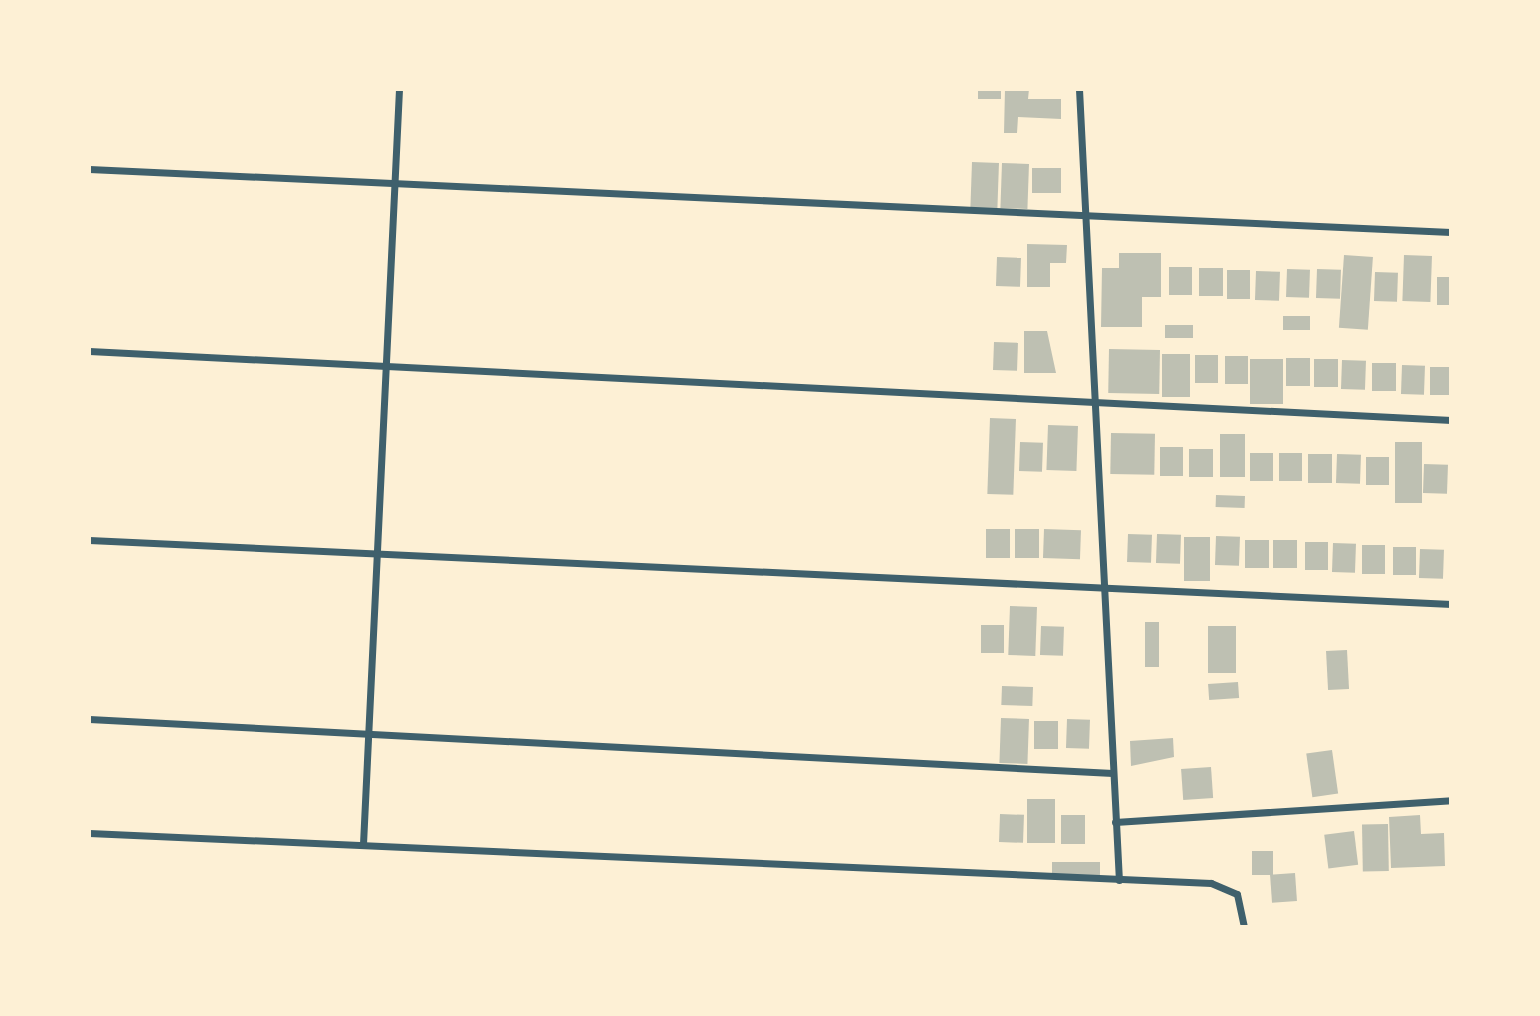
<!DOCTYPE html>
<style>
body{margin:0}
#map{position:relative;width:1540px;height:1016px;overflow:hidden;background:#fdf0d5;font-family:Rubik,sans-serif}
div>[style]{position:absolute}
.building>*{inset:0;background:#bec0b2;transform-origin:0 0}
.minor>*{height:7px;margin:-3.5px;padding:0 3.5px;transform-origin:3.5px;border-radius:3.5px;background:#3f606c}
span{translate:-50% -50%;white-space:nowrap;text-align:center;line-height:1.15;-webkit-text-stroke:7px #fdf0d5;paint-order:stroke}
.frame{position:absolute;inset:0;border:91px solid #fdf0d5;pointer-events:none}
</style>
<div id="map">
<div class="building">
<i style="left:978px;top:89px;width:23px;height:10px"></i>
<i style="clip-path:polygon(1005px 89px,1029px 89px,1028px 99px,1061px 99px,1061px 119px,1018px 117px,1017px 133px,1004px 133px)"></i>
<i style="left:972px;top:162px;width:27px;height:46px;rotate:2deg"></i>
<i style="left:1002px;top:163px;width:27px;height:45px;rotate:2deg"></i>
<i style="left:1032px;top:168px;width:29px;height:25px"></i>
<i style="clip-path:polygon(1027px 244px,1067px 245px,1066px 263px,1050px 263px,1050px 287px,1027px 287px)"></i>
<i style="clip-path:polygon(1119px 253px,1161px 253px,1161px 297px,1142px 297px,1142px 327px,1101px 327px,1102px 268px,1119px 268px)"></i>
<i style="left:1344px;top:255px;width:29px;height:73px;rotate:4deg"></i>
<i style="left:1404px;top:255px;width:28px;height:46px;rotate:2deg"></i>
<i style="left:997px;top:257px;width:24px;height:29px;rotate:2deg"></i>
<i style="left:1169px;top:267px;width:23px;height:28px"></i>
<i style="left:1199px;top:268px;width:24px;height:28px"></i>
<i style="left:1287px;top:269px;width:23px;height:28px;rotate:2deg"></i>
<i style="left:1317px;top:269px;width:24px;height:29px;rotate:2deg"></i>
<i style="left:1227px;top:270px;width:23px;height:29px"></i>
<i style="left:1256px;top:271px;width:24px;height:29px;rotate:2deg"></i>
<i style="left:1375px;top:272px;width:23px;height:29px;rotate:2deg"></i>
<i style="left:1437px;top:277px;width:14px;height:28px"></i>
<i style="left:1283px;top:316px;width:27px;height:14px"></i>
<i style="left:1165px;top:325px;width:28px;height:13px"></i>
<i style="clip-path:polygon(1024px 331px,1047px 331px,1056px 373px,1024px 373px)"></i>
<i style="left:994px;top:342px;width:24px;height:28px;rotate:2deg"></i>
<i style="left:1109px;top:349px;width:51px;height:44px;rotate:1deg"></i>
<i style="left:1162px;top:354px;width:28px;height:43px"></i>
<i style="left:1195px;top:355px;width:23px;height:28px"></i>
<i style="left:1225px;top:356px;width:23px;height:28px"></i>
<i style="left:1286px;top:358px;width:24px;height:28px"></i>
<i style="left:1250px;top:359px;width:33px;height:45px"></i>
<i style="left:1314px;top:359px;width:24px;height:28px"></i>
<i style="left:1342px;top:360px;width:24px;height:29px;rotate:2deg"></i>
<i style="left:1372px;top:363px;width:24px;height:28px"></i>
<i style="left:1402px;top:365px;width:23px;height:29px;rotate:2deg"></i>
<i style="left:1430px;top:367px;width:21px;height:28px"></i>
<i style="left:990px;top:418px;width:26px;height:76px;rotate:2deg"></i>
<i style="left:1048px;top:425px;width:30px;height:45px;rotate:2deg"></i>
<i style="left:1111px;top:433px;width:44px;height:41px;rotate:1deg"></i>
<i style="left:1220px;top:434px;width:25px;height:43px"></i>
<i style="left:1020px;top:442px;width:23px;height:29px;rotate:2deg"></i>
<i style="left:1395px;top:442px;width:27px;height:61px"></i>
<i style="left:1160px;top:447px;width:23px;height:29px"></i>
<i style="left:1189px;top:449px;width:24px;height:28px"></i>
<i style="left:1250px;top:453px;width:23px;height:28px"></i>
<i style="left:1279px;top:453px;width:23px;height:28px"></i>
<i style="left:1308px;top:454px;width:24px;height:29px"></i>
<i style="left:1337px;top:454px;width:24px;height:29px;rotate:2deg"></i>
<i style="left:1366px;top:457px;width:23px;height:28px"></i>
<i style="left:1424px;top:464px;width:24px;height:29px;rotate:2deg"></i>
<i style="left:1216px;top:495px;width:29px;height:12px;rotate:2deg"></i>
<i style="left:986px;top:529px;width:24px;height:29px"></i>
<i style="left:1015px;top:529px;width:24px;height:29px"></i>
<i style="left:1044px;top:529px;width:37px;height:29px;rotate:2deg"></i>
<i style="left:1128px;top:534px;width:24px;height:28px;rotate:2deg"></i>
<i style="left:1157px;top:534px;width:24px;height:29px;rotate:2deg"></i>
<i style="left:1216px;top:536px;width:24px;height:29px;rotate:2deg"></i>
<i style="left:1184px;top:537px;width:26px;height:44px"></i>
<i style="left:1245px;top:540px;width:24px;height:28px"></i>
<i style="left:1273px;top:540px;width:24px;height:28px"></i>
<i style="left:1305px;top:542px;width:23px;height:28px"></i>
<i style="left:1333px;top:543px;width:23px;height:29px;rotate:2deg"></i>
<i style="left:1362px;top:545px;width:23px;height:29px"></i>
<i style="left:1393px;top:547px;width:23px;height:28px"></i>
<i style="left:1420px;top:549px;width:24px;height:29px;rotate:2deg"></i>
<i style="left:1010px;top:606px;width:27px;height:49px;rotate:2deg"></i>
<i style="left:1145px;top:622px;width:14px;height:45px"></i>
<i style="left:981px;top:625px;width:23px;height:28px"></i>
<i style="left:1041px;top:626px;width:23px;height:29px;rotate:2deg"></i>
<i style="left:1236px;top:626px;width:47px;height:28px;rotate:90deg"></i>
<i style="left:1347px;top:650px;width:39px;height:21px;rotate:87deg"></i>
<i style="left:1238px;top:682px;width:16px;height:30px;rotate:86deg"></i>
<i style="left:1002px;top:686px;width:31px;height:19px;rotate:2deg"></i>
<i style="left:1001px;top:718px;width:28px;height:45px;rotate:2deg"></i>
<i style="left:1067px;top:719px;width:23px;height:29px;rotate:2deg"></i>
<i style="left:1034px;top:721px;width:24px;height:28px"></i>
<i style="clip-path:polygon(1173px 738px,1174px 757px,1131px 766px,1130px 741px)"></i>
<i style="left:1332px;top:750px;width:44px;height:26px;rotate:82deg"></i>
<i style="left:1211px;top:767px;width:31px;height:30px;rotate:86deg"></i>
<i style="left:1027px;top:799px;width:28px;height:44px"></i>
<i style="left:1000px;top:814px;width:24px;height:28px;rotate:2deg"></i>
<i style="left:1061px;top:815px;width:24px;height:29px"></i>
<i style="clip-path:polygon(1420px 815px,1421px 834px,1444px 833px,1445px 866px,1391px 868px,1389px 817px)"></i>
<i style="left:1388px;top:824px;width:47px;height:26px;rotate:89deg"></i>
<i style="left:1354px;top:831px;width:34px;height:30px;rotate:83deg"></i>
<i style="left:1252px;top:851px;width:21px;height:24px"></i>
<i style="left:1052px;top:862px;width:48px;height:13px"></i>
<i style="left:1295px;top:873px;width:28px;height:25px;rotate:86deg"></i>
</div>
<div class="minor">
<i style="left:1079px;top:89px;width:792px;rotate:87.11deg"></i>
<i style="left:89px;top:169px;width:1363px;rotate:2.65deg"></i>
<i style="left:89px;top:351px;width:1364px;rotate:2.9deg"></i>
<i style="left:89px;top:540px;width:1364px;rotate:2.69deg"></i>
<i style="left:89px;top:719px;width:1025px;rotate:3.02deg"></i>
<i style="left:1115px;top:822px;width:337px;rotate:-3.7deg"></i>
<i style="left:89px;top:833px;width:1123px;rotate:2.55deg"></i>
<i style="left:1211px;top:883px;width:28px;rotate:23deg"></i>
<i style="left:1237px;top:894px;width:34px;rotate:78deg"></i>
<i style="left:363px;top:844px;width:756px;rotate:-87.27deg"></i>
</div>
<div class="frame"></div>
</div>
